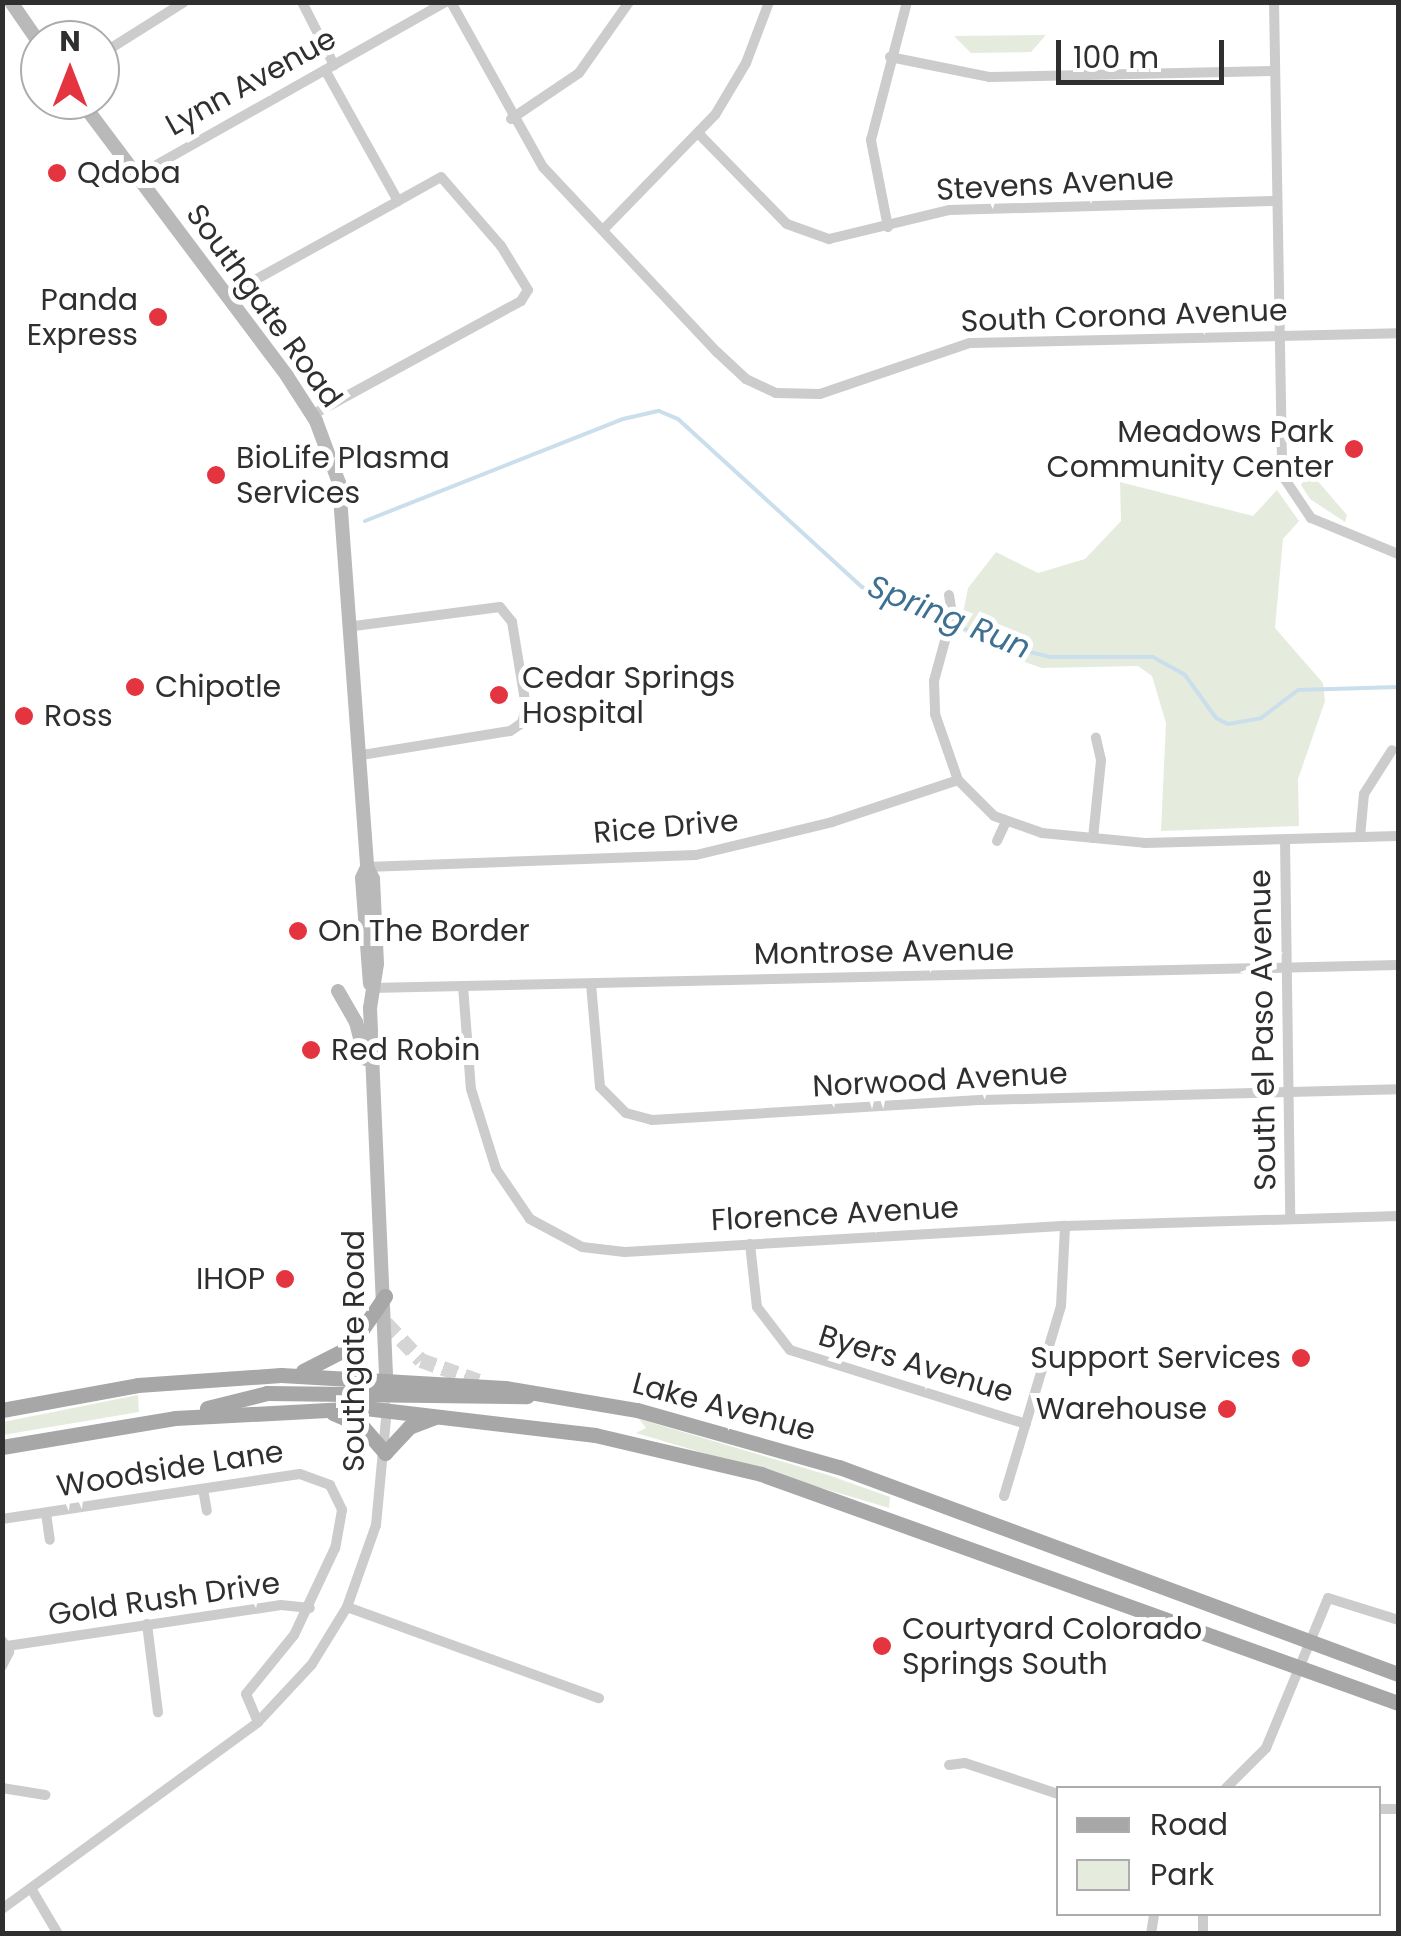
<!DOCTYPE html>
<style>
body{margin:0}
#map{position:relative;width:1401px;height:1936px;overflow:hidden;background:#fff;font-family:Poppins,sans-serif}
div>[style]{position:absolute}
.green>*{inset:0;background:#e5ecdd}
.stream>*{height:4px;margin:-2px;padding:0 2px;transform-origin:2px;border-radius:2px;background:#cadeec}
.primary-tunnel>*{height:15px;margin-top:-7.5px;transform-origin:0;background:repeating-linear-gradient(90deg,#d5d5d5 0 15px,transparent 0 23px)}
.street>*{height:10px;margin:-5px;padding:0 5px;transform-origin:5px;border-radius:5px;background:#ccc}
.secondary>*{height:14px;margin:-7px;padding:0 7px;transform-origin:7px;border-radius:7px;background:#b9b9b9}
.primary>*{height:15px;margin:-7.5px;padding:0 7.5px;transform-origin:7.5px;border-radius:7.5px;background:#a7a7a7}
.dots>*{width:28px;height:28px;translate:-50% -50%;box-sizing:border-box;border:5px solid #fff;border-radius:50%}
span{translate:-50% -50%;white-space:nowrap;text-align:center;line-height:1.15;-webkit-text-stroke:10px #fff;paint-order:stroke}
.street-label{font-size:30px;color:#2f2f2f}
.poi-label{font-size:30px;color:#2f2f2f}
.left{translate:0 -50%;text-align:left}
.right{translate:-100% -50%;text-align:right}
.water-label{font-size:32px;color:#3e7091;font-style:italic}
.frame{position:absolute;inset:0;border:5px solid #2f2f2f;pointer-events:none}
.legend{position:absolute;left:1056px;top:1786px;width:325px;height:130px;box-sizing:border-box;background:#fff;border:2px solid #acacac;margin:0;padding:12px 18px;list-style:none;font-size:30px;color:#2f2f2f}
.legend li{display:flex;align-items:center;gap:20px;height:50px}
.legend b{width:50px;border:2px solid #acacac}
.north{position:absolute;left:20px;top:20px;width:100px;height:100px;box-sizing:border-box;background:#fff;border:2px solid #acacac;border-radius:50%;rotate:0deg;font-size:28px;font-weight:700;line-height:40px;text-align:center;color:#2f2f2f}
.north::after{content:'';display:block;margin:auto;width:35px;height:45px;background:#e3343f;clip-path:polygon(50% 0,100% 100%,50% 72%,0 100%)}
.scale{position:absolute;left:1056px;top:40px;width:168px;height:45px;box-sizing:border-box;border:5px solid #2f2f2f;border-top:0;padding-left:12px;font-size:30px;line-height:35px;white-space:nowrap;color:#2f2f2f;-webkit-text-stroke:8px #fff;paint-order:stroke}
</style>
<div id="map">
<div class="green">
<i style="clip-path:polygon(1046px 35px,1031px 52px,971px 53px,954px 36px)"></i>
<i style="clip-path:polygon(1309px 471px,1347px 515px,1345px 522px,1310px 499px,1301px 485px)"></i>
<i style="clip-path:polygon(1120px 482px,1253px 516px,1277px 490px,1299px 521px,1283px 539px,1275px 628px,1323px 683px,1325px 701px,1298px 779px,1299px 826px,1161px 831px,1166px 723px,1152px 676px,1138px 666px,1042px 668px,990px 650px,960px 629px,968px 588px,996px 552px,1038px 573px,1085px 559px,1121px 521px)"></i>
<i style="clip-path:polygon(138px 1395px,139px 1412px,3px 1435px,3px 1422px)"></i>
<i style="clip-path:polygon(639px 1419px,828px 1475px,890px 1497px,889px 1508px,636px 1433px,646px 1428px)"></i>
</div>
<div class="stream">
<i style="left:365px;top:521px;width:277px;rotate:-21.6deg"></i>
<i style="left:623px;top:419px;width:37px;rotate:-13deg"></i>
<i style="left:659px;top:411px;width:21px;rotate:23deg"></i>
<i style="left:678px;top:419px;width:249px;rotate:42.4deg"></i>
<i style="left:862px;top:587px;width:160px;rotate:22.1deg"></i>
<i style="left:1010px;top:647px;width:41px;rotate:14deg"></i>
<i style="left:1050px;top:657px;width:103px"></i>
<i style="left:1153px;top:657px;width:37px;rotate:29deg"></i>
<i style="left:1185px;top:675px;width:53px;rotate:54.2deg"></i>
<i style="left:1216px;top:718px;width:13px;rotate:27deg"></i>
<i style="left:1228px;top:724px;width:34px;rotate:-10deg"></i>
<i style="left:1261px;top:718px;width:46px;rotate:-37.1deg"></i>
<i style="left:1298px;top:690px;width:100px;rotate:-1.7deg"></i>
</div>
<div class="primary-tunnel">
<i style="left:386px;top:1323px;width:51px;rotate:46.6deg"></i>
<i style="left:421px;top:1360px;width:65px;rotate:19.8deg"></i>
</div>
<div class="street">
<i style="left:302px;top:2px;width:71px;rotate:63.1deg"></i>
<i style="left:451px;top:2px;width:189px;rotate:60.9deg"></i>
<i style="left:543px;top:167px;width:254px;rotate:46.8deg"></i>
<i style="left:717px;top:352px;width:40px;rotate:43deg"></i>
<i style="left:746px;top:379px;width:33px;rotate:25deg"></i>
<i style="left:776px;top:393px;width:44px;rotate:1.3deg"></i>
<i style="left:820px;top:394px;width:158px;rotate:-18.8deg"></i>
<i style="left:970px;top:343px;width:428px;rotate:-1.3deg"></i>
<i style="left:1274px;top:2px;width:473px;rotate:89deg"></i>
<i style="left:1282px;top:475px;width:52px;rotate:56deg"></i>
<i style="left:1311px;top:518px;width:94px;rotate:22.5deg"></i>
<i style="left:100px;top:55px;width:99px;rotate:-32.2deg"></i>
<i style="left:890px;top:57px;width:101px;rotate:11.4deg"></i>
<i style="left:989px;top:77px;width:285px;rotate:-1.2deg"></i>
<i style="left:511px;top:119px;width:82px;rotate:-34.1deg"></i>
<i style="left:579px;top:73px;width:87px;rotate:-54.8deg"></i>
<i style="left:700px;top:135px;width:124px;rotate:45.7deg"></i>
<i style="left:787px;top:224px;width:45px;rotate:19.7deg"></i>
<i style="left:829px;top:239px;width:123px;rotate:-13.6deg"></i>
<i style="left:949px;top:210px;width:328px;rotate:-1.6deg"></i>
<i style="left:135px;top:177px;width:356px;rotate:-29.4deg"></i>
<i style="left:888px;top:227px;width:89px;rotate:-101.1deg"></i>
<i style="left:871px;top:140px;width:143px;rotate:-75.4deg"></i>
<i style="left:603px;top:230px;width:161px;rotate:-45.8deg"></i>
<i style="left:715px;top:115px;width:61px;rotate:-59.2deg"></i>
<i style="left:746px;top:63px;width:65px;rotate:-69.3deg"></i>
<i style="left:226px;top:296px;width:196px;rotate:-28.9deg"></i>
<i style="left:312px;top:415px;width:238px;rotate:-28.6deg"></i>
<i style="left:521px;top:301px;width:13px;rotate:-58deg"></i>
<i style="left:528px;top:290px;width:52px;rotate:-121.5deg"></i>
<i style="left:501px;top:246px;width:91px;rotate:-131deg"></i>
<i style="left:441px;top:177px;width:49px;rotate:150.8deg"></i>
<i style="left:398px;top:201px;width:150px;rotate:-119.1deg"></i>
<i style="left:949px;top:595px;width:20px;rotate:81deg"></i>
<i style="left:952px;top:615px;width:68px;rotate:105.3deg"></i>
<i style="left:934px;top:681px;width:33px;rotate:88deg"></i>
<i style="left:935px;top:714px;width:70px;rotate:70.8deg"></i>
<i style="left:958px;top:780px;width:51px;rotate:45deg"></i>
<i style="left:994px;top:816px;width:51px;rotate:19.5deg"></i>
<i style="left:1042px;top:833px;width:103px;rotate:5.5deg"></i>
<i style="left:1145px;top:843px;width:253px;rotate:-1.6deg"></i>
<i style="left:354px;top:626px;width:147px;rotate:-7.4deg"></i>
<i style="left:500px;top:607px;width:19px;rotate:51deg"></i>
<i style="left:512px;top:622px;width:86px;rotate:80.6deg"></i>
<i style="left:526px;top:707px;width:16px;rotate:104deg"></i>
<i style="left:522px;top:723px;width:14px;rotate:146deg"></i>
<i style="left:510px;top:731px;width:151px;rotate:170.8deg"></i>
<i style="left:1360px;top:837px;width:43px;rotate:-84.7deg"></i>
<i style="left:1364px;top:794px;width:52px;rotate:-57.5deg"></i>
<i style="left:1093px;top:838px;width:78px;rotate:-84.1deg"></i>
<i style="left:1101px;top:760px;width:23px;rotate:-103deg"></i>
<i style="left:1285px;top:840px;width:379px;rotate:89.2deg"></i>
<i style="left:997px;top:841px;width:21px;rotate:-65deg"></i>
<i style="left:367px;top:867px;width:329px;rotate:-2.1deg"></i>
<i style="left:696px;top:855px;width:140px;rotate:-13.6deg"></i>
<i style="left:832px;top:822px;width:133px;rotate:-18.4deg"></i>
<i style="left:591px;top:984px;width:103px;rotate:85deg"></i>
<i style="left:600px;top:1087px;width:37px;rotate:45deg"></i>
<i style="left:626px;top:1113px;width:27px;rotate:15deg"></i>
<i style="left:652px;top:1120px;width:332px;rotate:-3.5deg"></i>
<i style="left:983px;top:1100px;width:415px;rotate:-1.5deg"></i>
<i style="left:463px;top:986px;width:103px;rotate:85.6deg"></i>
<i style="left:471px;top:1089px;width:84px;rotate:72.6deg"></i>
<i style="left:496px;top:1169px;width:60px;rotate:55.8deg"></i>
<i style="left:530px;top:1219px;width:59px;rotate:28.3deg"></i>
<i style="left:582px;top:1247px;width:43px;rotate:6.6deg"></i>
<i style="left:625px;top:1252px;width:441px;rotate:-3.4deg"></i>
<i style="left:1065px;top:1226px;width:333px;rotate:-1.7deg"></i>
<i style="left:371px;top:988px;width:1027px;rotate:-1.28deg"></i>
<i style="left:750px;top:1244px;width:63px;rotate:83.7deg"></i>
<i style="left:757px;top:1307px;width:54px;rotate:52.5deg"></i>
<i style="left:790px;top:1350px;width:247px;rotate:17.4deg"></i>
<i style="left:203px;top:1489px;width:22px;rotate:80deg"></i>
<i style="left:1004px;top:1496px;width:198px;rotate:-73.3deg"></i>
<i style="left:1061px;top:1306px;width:80px;rotate:-87.1deg"></i>
<i style="left:46px;top:1513px;width:27px;rotate:82deg"></i>
<i style="left:2px;top:1519px;width:301px;rotate:-8.6deg"></i>
<i style="left:300px;top:1474px;width:32px;rotate:20deg"></i>
<i style="left:330px;top:1485px;width:28px;rotate:64deg"></i>
<i style="left:342px;top:1510px;width:39px;rotate:100deg"></i>
<i style="left:335px;top:1548px;width:96px;rotate:115.2deg"></i>
<i style="left:294px;top:1635px;width:76px;rotate:129.1deg"></i>
<i style="left:246px;top:1694px;width:30px;rotate:67deg"></i>
<i style="left:347px;top:1607px;width:268px;rotate:19.9deg"></i>
<i style="left:147px;top:1624px;width:89px;rotate:82.9deg"></i>
<i style="left:7px;top:1646px;width:277px;rotate:-8.5deg"></i>
<i style="left:281px;top:1605px;width:29px;rotate:6deg"></i>
<i style="left:2px;top:1666px;width:16px;rotate:-63deg"></i>
<i style="left:9px;top:1652px;width:12px;rotate:-121deg"></i>
<i style="left:949px;top:1765px;width:16px;rotate:-7deg"></i>
<i style="left:965px;top:1763px;width:98px;rotate:18.4deg"></i>
<i style="left:2px;top:1788px;width:44px;rotate:9.2deg"></i>
<i style="left:1226px;top:1788px;width:57px;rotate:-45deg"></i>
<i style="left:1266px;top:1748px;width:162px;rotate:-67.5deg"></i>
<i style="left:1328px;top:1598px;width:73px;rotate:17.4deg"></i>
<i style="left:1378px;top:1809px;width:20px"></i>
<i style="left:32px;top:1890px;width:51px;rotate:59.4deg"></i>
<i style="left:2px;top:1909px;width:317px;rotate:-36.1deg"></i>
<i style="left:258px;top:1722px;width:79px;rotate:-47deg"></i>
<i style="left:312px;top:1664px;width:67px;rotate:-58.4deg"></i>
<i style="left:347px;top:1607px;width:87px;rotate:-70.5deg"></i>
<i style="left:376px;top:1525px;width:118px;rotate:-84.6deg"></i>
<i style="left:1203px;top:1914px;width:20px;rotate:90deg"></i>
<i style="left:1151px;top:1934px;width:20px;rotate:-81deg"></i>
</div>
<div class="secondary">
<i style="left:11px;top:2px;width:51px;rotate:55.4deg"></i>
<i style="left:80px;top:100px;width:345px;rotate:53.1deg"></i>
<i style="left:287px;top:376px;width:54px;rotate:57.2deg"></i>
<i style="left:316px;top:421px;width:66px;rotate:69.6deg"></i>
<i style="left:339px;top:483px;width:385px;rotate:85.8deg"></i>
<i style="left:367px;top:867px;width:13px;rotate:63deg"></i>
<i style="left:373px;top:879px;width:85px;rotate:87.3deg"></i>
<i style="left:377px;top:964px;width:45px;rotate:99deg"></i>
<i style="left:370px;top:1008px;width:385px;rotate:87.5deg"></i>
<i style="left:367px;top:867px;width:12px;rotate:114deg"></i>
<i style="left:362px;top:878px;width:106px;rotate:85.7deg"></i>
<i style="left:338px;top:991px;width:36px;rotate:60deg"></i>
<i style="left:356px;top:1022px;width:38px;rotate:76deg"></i>
</div>
<div class="primary">
<i style="left:303px;top:1371px;width:53px;rotate:-27.1deg"></i>
<i style="left:350px;top:1347px;width:62px;rotate:-55.5deg"></i>
<i style="left:207px;top:1408px;width:62px;rotate:-14deg"></i>
<i style="left:267px;top:1393px;width:260px;rotate:0.7deg"></i>
<i style="left:2px;top:1410px;width:138px;rotate:-10.4deg"></i>
<i style="left:138px;top:1385px;width:143px;rotate:-4deg"></i>
<i style="left:281px;top:1375px;width:224px;rotate:3.3deg"></i>
<i style="left:505px;top:1388px;width:134px;rotate:9.5deg"></i>
<i style="left:637px;top:1410px;width:210px;rotate:15.8deg"></i>
<i style="left:839px;top:1467px;width:596px;rotate:20.32deg"></i>
<i style="left:333px;top:1413px;width:30px;rotate:23deg"></i>
<i style="left:361px;top:1425px;width:37px;rotate:49deg"></i>
<i style="left:385px;top:1453px;width:35px;rotate:-47deg"></i>
<i style="left:409px;top:1427px;width:28px;rotate:-21deg"></i>
<i style="left:2px;top:1447px;width:175px;rotate:-9.5deg"></i>
<i style="left:175px;top:1418px;width:190px;rotate:-3deg"></i>
<i style="left:365px;top:1408px;width:232px;rotate:6.7deg"></i>
<i style="left:595px;top:1435px;width:171px;rotate:13.2deg"></i>
<i style="left:761px;top:1474px;width:677px;rotate:19.77deg"></i>
</div>
<div class="dots">
<i style="left:57px;top:173px;background:#e3343f"></i>
<i style="left:158px;top:317px;background:#e3343f"></i>
<i style="left:1354px;top:449px;background:#e3343f"></i>
<i style="left:216px;top:475px;background:#e3343f"></i>
<i style="left:135px;top:687px;background:#e3343f"></i>
<i style="left:499px;top:695px;background:#e3343f"></i>
<i style="left:24px;top:716px;background:#e3343f"></i>
<i style="left:298px;top:931px;background:#e3343f"></i>
<i style="left:311px;top:1050px;background:#e3343f"></i>
<i style="left:285px;top:1279px;background:#e3343f"></i>
<i style="left:1301px;top:1358px;background:#e3343f"></i>
<i style="left:1227px;top:1409px;background:#e3343f"></i>
<i style="left:882px;top:1646px;background:#e3343f"></i>
</div>
<div class="street-label">
<span style="left:251px;top:82px;rotate:-29deg">Lynn Avenue</span>
<span style="left:1055px;top:184px;rotate:-3deg">Stevens Avenue</span>
<span style="left:264px;top:306px;rotate:54deg">Southgate Road</span>
<span style="left:1124px;top:316px;rotate:-2deg">South Corona Avenue</span>
<span style="left:666px;top:827px;rotate:-5deg">Rice Drive</span>
<span style="left:884px;top:952px;rotate:-1deg">Montrose Avenue</span>
<span style="left:1263px;top:1030px;rotate:-91deg">South el Paso Avenue</span>
<span style="left:940px;top:1080px;rotate:-3deg">Norwood Avenue</span>
<span style="left:835px;top:1214px;rotate:-3deg">Florence Avenue</span>
<span style="left:354px;top:1351px;rotate:-90deg">Southgate Road</span>
<span style="left:916px;top:1364px;rotate:17deg">Byers Avenue</span>
<span style="left:724px;top:1407px;rotate:15deg">Lake Avenue</span>
<span style="left:170px;top:1469px;rotate:-9deg">Woodside Lane</span>
<span style="left:164px;top:1599px;rotate:-8deg">Gold Rush Drive</span>
</div>
<div class="poi-label">
<span class="left" style="left:77px;top:173px">Qdoba</span>
<span class="right" style="left:138px;top:317px">Panda<br>Express</span>
<span class="right" style="left:1334px;top:449px">Meadows Park<br>Community Center</span>
<span class="left" style="left:236px;top:475px">BioLife Plasma<br>Services</span>
<span class="left" style="left:522px;top:695px">Cedar Springs<br>Hospital</span>
<span class="left" style="left:155px;top:687px">Chipotle</span>
<span class="left" style="left:44px;top:716px">Ross</span>
<span class="left" style="left:318px;top:931px">On The Border</span>
<span class="left" style="left:331px;top:1050px">Red Robin</span>
<span class="right" style="left:265px;top:1279px">IHOP</span>
<span class="right" style="left:1281px;top:1358px">Support Services</span>
<span class="right" style="left:1207px;top:1409px">Warehouse</span>
<span class="left" style="left:902px;top:1646px">Courtyard Colorado<br>Springs South</span>
</div>
<div class="water-label">
<span style="left:949px;top:617px;rotate:22deg">Spring Run</span>
</div>
<div class="frame"></div>
<ul class="legend">
<li><b style="height:12px;background:#a7a7a7"></b>Road</li>
<li><b style="height:28px;background:#e5ecdd"></b>Park</li>
</ul>
<div class="north">N</div>
<div class="scale">100 m</div>
</div>
